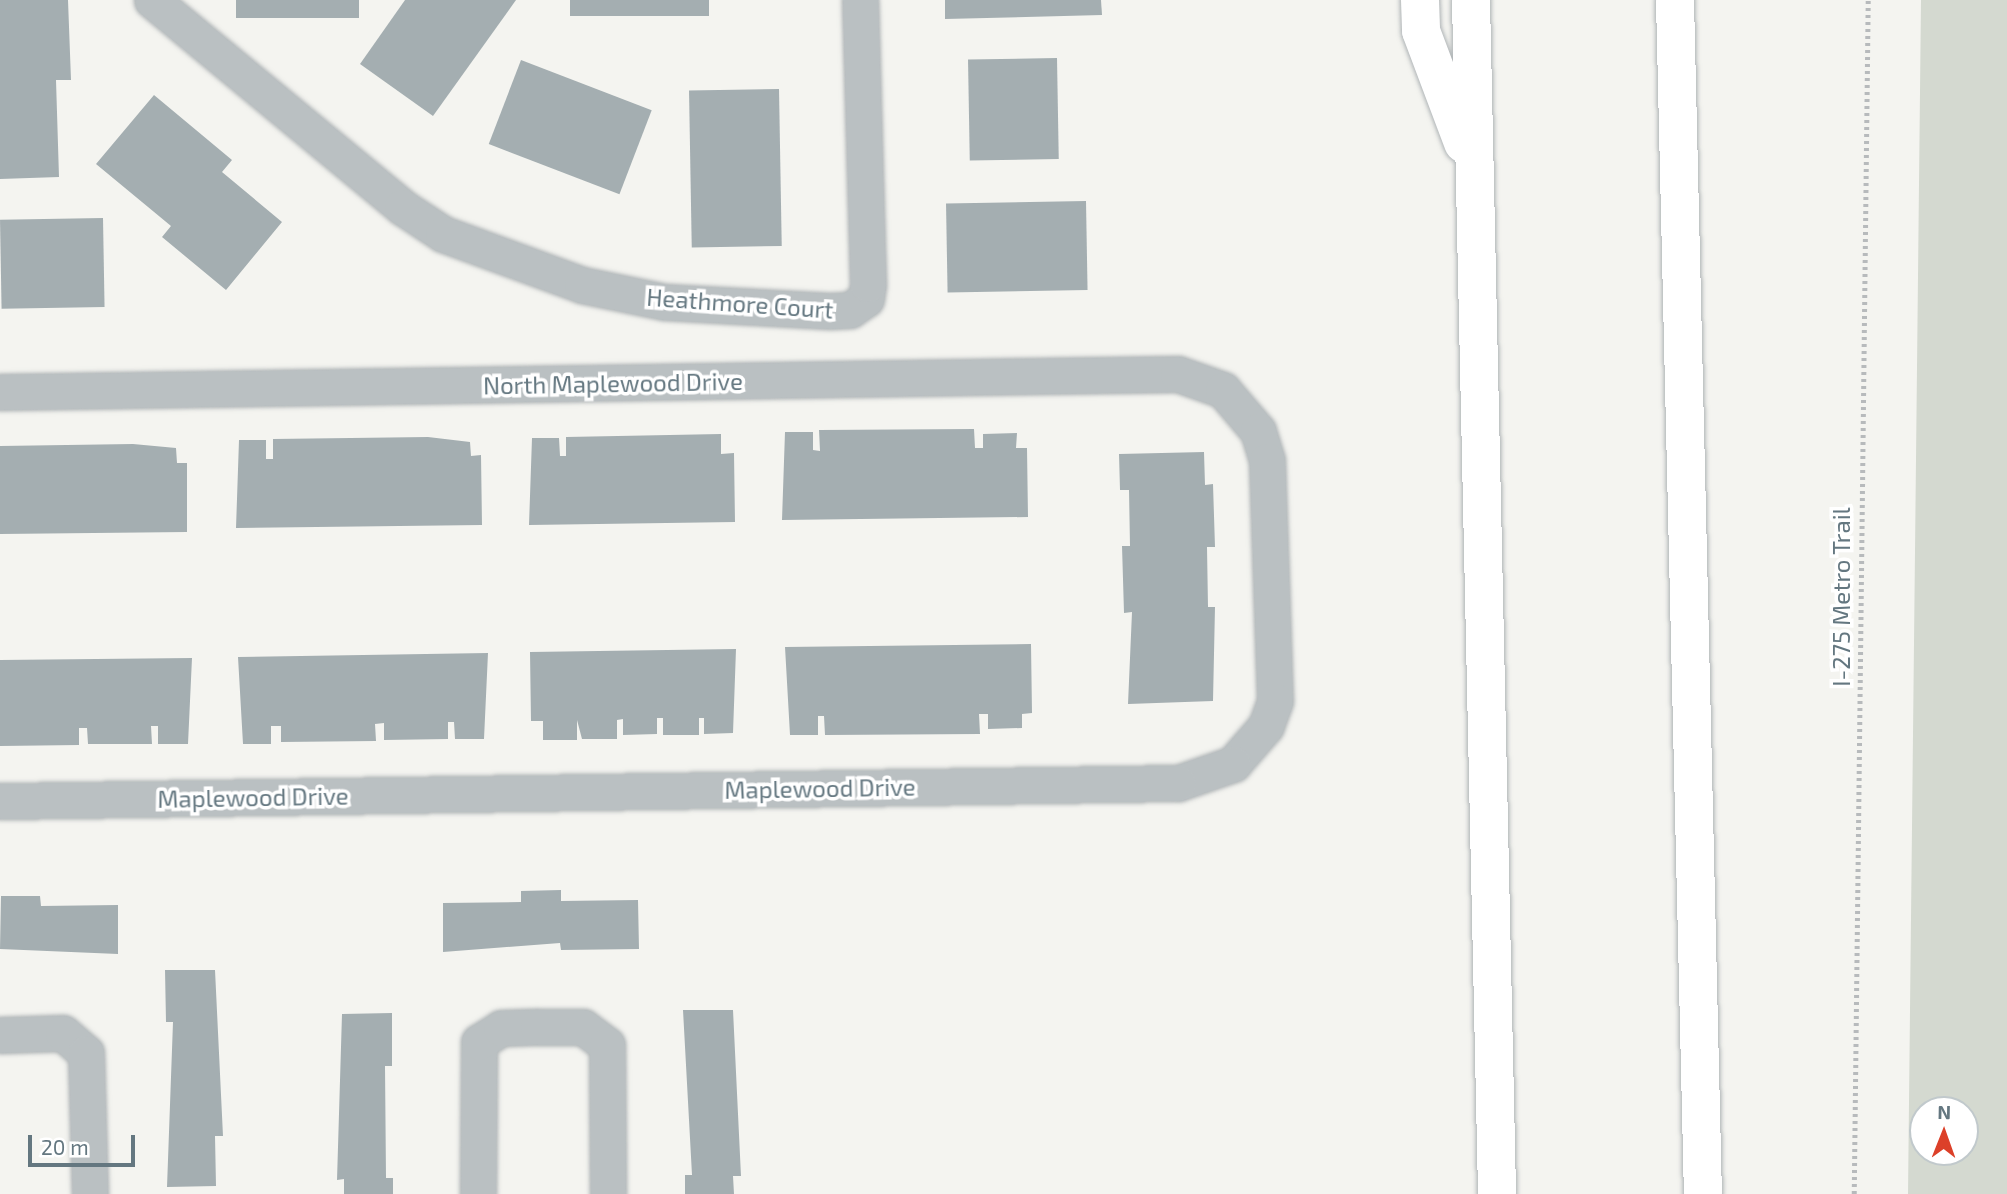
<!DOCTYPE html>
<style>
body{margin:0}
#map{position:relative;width:2007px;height:1194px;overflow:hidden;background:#f4f4f0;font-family:"Exo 2",sans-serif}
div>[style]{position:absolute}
.green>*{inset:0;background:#d4d9d0}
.building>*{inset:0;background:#a4aeb1;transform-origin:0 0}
.path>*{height:4.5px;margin-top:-2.25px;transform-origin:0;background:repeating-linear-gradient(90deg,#b7babc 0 3.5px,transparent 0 7px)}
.roads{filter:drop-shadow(0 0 2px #b0b5b7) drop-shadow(0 0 2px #b0b5b7)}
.street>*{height:35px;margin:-17.5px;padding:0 17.5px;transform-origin:17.5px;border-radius:17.5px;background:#bac0c2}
.highway>*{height:38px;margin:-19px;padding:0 19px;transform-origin:19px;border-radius:19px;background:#fff}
span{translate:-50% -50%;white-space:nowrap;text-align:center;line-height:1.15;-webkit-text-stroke:7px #fff;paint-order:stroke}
.street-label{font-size:24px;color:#647780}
.north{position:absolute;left:1909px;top:1096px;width:70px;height:70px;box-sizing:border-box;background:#fff;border:2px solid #c1c9cc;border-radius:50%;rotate:1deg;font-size:19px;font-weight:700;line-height:28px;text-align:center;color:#647780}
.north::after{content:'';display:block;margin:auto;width:24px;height:32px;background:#dc4029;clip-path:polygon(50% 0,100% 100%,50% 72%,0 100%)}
.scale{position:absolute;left:28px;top:1135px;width:107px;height:32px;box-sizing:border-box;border:4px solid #647780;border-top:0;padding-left:9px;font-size:21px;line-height:24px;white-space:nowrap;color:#647780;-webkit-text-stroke:5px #fff;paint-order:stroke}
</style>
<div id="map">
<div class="green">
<i style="clip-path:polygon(evenodd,1921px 0,2007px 0,2007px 1194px,1908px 1194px,1921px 0,1923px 1110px,1965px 1110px,1965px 1152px,1923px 1152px,1923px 1110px)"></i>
</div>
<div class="building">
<i style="clip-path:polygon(0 0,68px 0,71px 80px,56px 80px,59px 177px,0 179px)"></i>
<i style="left:236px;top:0;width:123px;height:18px"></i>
<i style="clip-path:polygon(405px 0,516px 0,433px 116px,360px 64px)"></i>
<i style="left:570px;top:0;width:139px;height:16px"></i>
<i style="clip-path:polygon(945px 0,1101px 0,1102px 15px,945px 19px)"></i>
<i style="left:1057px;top:58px;width:101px;height:89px;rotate:89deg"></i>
<i style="left:521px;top:60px;width:140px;height:90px;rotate:21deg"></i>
<i style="left:779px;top:89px;width:157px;height:90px;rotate:89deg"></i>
<i style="clip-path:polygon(154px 95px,232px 160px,222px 172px,282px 222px,226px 290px,162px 237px,171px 226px,96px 164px)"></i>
<i style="left:1086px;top:201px;width:89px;height:140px;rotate:89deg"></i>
<i style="left:103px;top:218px;width:89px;height:103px;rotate:89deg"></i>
<i style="clip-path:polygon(974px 429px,975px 448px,983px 448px,983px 434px,1017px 433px,1016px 448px,1027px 448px,1028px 517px,782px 520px,785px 432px,813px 432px,813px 450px,820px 451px,819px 430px)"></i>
<i style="clip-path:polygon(721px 434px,721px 454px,734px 453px,735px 522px,529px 525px,532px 438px,559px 438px,560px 456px,566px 456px,566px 437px)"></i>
<i style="clip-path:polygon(428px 437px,470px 442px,471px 456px,481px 455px,482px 525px,236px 528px,239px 440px,266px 440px,266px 459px,273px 459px,273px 439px)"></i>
<i style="clip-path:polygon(133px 444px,176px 448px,177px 463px,187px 463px,187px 532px,0 534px,0 446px)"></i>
<i style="clip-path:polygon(1204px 452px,1205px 485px,1213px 484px,1215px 547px,1207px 547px,1208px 607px,1215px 607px,1213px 701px,1128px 704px,1132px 612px,1124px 613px,1122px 546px,1130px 546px,1129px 490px,1120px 490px,1119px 454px)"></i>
<i style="clip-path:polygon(1031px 644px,1032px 713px,1022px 714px,1022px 728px,988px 729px,988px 714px,979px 714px,980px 734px,825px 735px,824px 716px,818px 716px,818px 735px,790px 735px,785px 647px)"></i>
<i style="clip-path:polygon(736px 649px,733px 733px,704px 734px,704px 718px,699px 718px,699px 735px,663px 735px,663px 718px,657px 718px,657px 734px,623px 735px,623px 719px,617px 720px,617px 739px,582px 739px,577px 720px,577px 740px,543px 740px,543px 721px,531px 721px,530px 652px)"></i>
<i style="clip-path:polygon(488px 653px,484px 739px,455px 739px,454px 722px,448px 722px,448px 739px,384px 740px,384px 723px,375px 724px,376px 741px,281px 742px,281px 726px,271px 726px,271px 744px,243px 744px,238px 657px)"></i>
<i style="clip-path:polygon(192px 658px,188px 744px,158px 744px,158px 726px,151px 726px,152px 744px,88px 744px,87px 728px,79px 728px,79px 745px,0 746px,0 660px)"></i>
<i style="clip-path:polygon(561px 890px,561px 901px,638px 900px,639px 949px,561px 950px,560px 943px,443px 952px,443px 903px,521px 902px,521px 891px)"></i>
<i style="clip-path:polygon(1px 896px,40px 896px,41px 906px,118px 905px,118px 954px,0 949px)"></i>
<i style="clip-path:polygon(165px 970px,215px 970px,223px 1136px,215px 1136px,216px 1186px,167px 1187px,173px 1022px,166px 1022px)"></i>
<i style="clip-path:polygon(683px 1010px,733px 1010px,741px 1176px,733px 1176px,734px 1194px,685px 1194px,685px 1175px,692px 1175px)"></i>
<i style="clip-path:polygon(392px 1013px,392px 1066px,385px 1066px,386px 1178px,393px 1178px,393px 1194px,344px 1194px,344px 1179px,337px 1180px,342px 1014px)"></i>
</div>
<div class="path">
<i style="left:1854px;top:1194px;width:1194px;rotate:-89.33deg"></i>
</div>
<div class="roads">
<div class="street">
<i style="left:152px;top:0;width:325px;rotate:39.6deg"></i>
<i style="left:402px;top:207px;width:49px;rotate:33.4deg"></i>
<i style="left:443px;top:234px;width:148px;rotate:20.1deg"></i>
<i style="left:582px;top:285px;width:85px;rotate:11.6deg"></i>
<i style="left:665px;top:302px;width:165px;rotate:3.1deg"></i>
<i style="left:830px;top:311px;width:20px;rotate:-3deg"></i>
<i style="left:850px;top:310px;width:19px;rotate:-35deg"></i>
<i style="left:866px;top:299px;width:15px;rotate:-82deg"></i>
<i style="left:868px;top:284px;width:284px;rotate:-91.6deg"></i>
<i style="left:0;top:392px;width:1178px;rotate:-0.88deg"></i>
<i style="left:1178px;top:374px;width:48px;rotate:19.6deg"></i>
<i style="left:1223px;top:390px;width:54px;rotate:49.5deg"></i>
<i style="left:1258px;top:431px;width:31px;rotate:73deg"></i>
<i style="left:1267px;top:461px;width:240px;rotate:88.1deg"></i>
<i style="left:1275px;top:701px;width:27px;rotate:110deg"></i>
<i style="left:1266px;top:726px;width:50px;rotate:131deg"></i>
<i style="left:1233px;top:764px;width:58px;rotate:160.9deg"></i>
<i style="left:1178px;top:783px;width:1178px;rotate:179.12deg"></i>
<i style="left:0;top:1035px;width:63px;rotate:-1.8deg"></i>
<i style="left:63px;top:1033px;width:30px;rotate:41deg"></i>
<i style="left:86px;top:1053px;width:141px;rotate:88.4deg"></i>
<i style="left:478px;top:1194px;width:152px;rotate:-89.6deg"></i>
<i style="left:479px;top:1042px;width:26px;rotate:-32deg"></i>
<i style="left:501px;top:1028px;width:37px;rotate:-2deg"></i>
<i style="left:538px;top:1027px;width:45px"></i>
<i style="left:583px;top:1027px;width:30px;rotate:37deg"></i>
<i style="left:607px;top:1045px;width:149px;rotate:89.6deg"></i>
</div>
<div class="highway">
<i style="left:1420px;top:0;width:31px;rotate:88deg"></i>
<i style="left:1421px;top:31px;width:120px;rotate:69.4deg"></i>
<i style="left:1471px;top:0;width:1194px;rotate:88.75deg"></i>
<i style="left:1675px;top:0;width:1194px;rotate:88.66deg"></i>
</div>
</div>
<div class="street-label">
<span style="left:740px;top:303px;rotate:4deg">Heathmore Court</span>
<span style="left:613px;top:383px;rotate:-1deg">North Maplewood Drive</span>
<span style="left:1841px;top:597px;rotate:-90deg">I-275 Metro Trail</span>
<span style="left:820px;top:788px;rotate:-1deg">Maplewood Drive</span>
<span style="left:253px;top:797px;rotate:-1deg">Maplewood Drive</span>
</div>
<div class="north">N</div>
<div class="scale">20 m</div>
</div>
